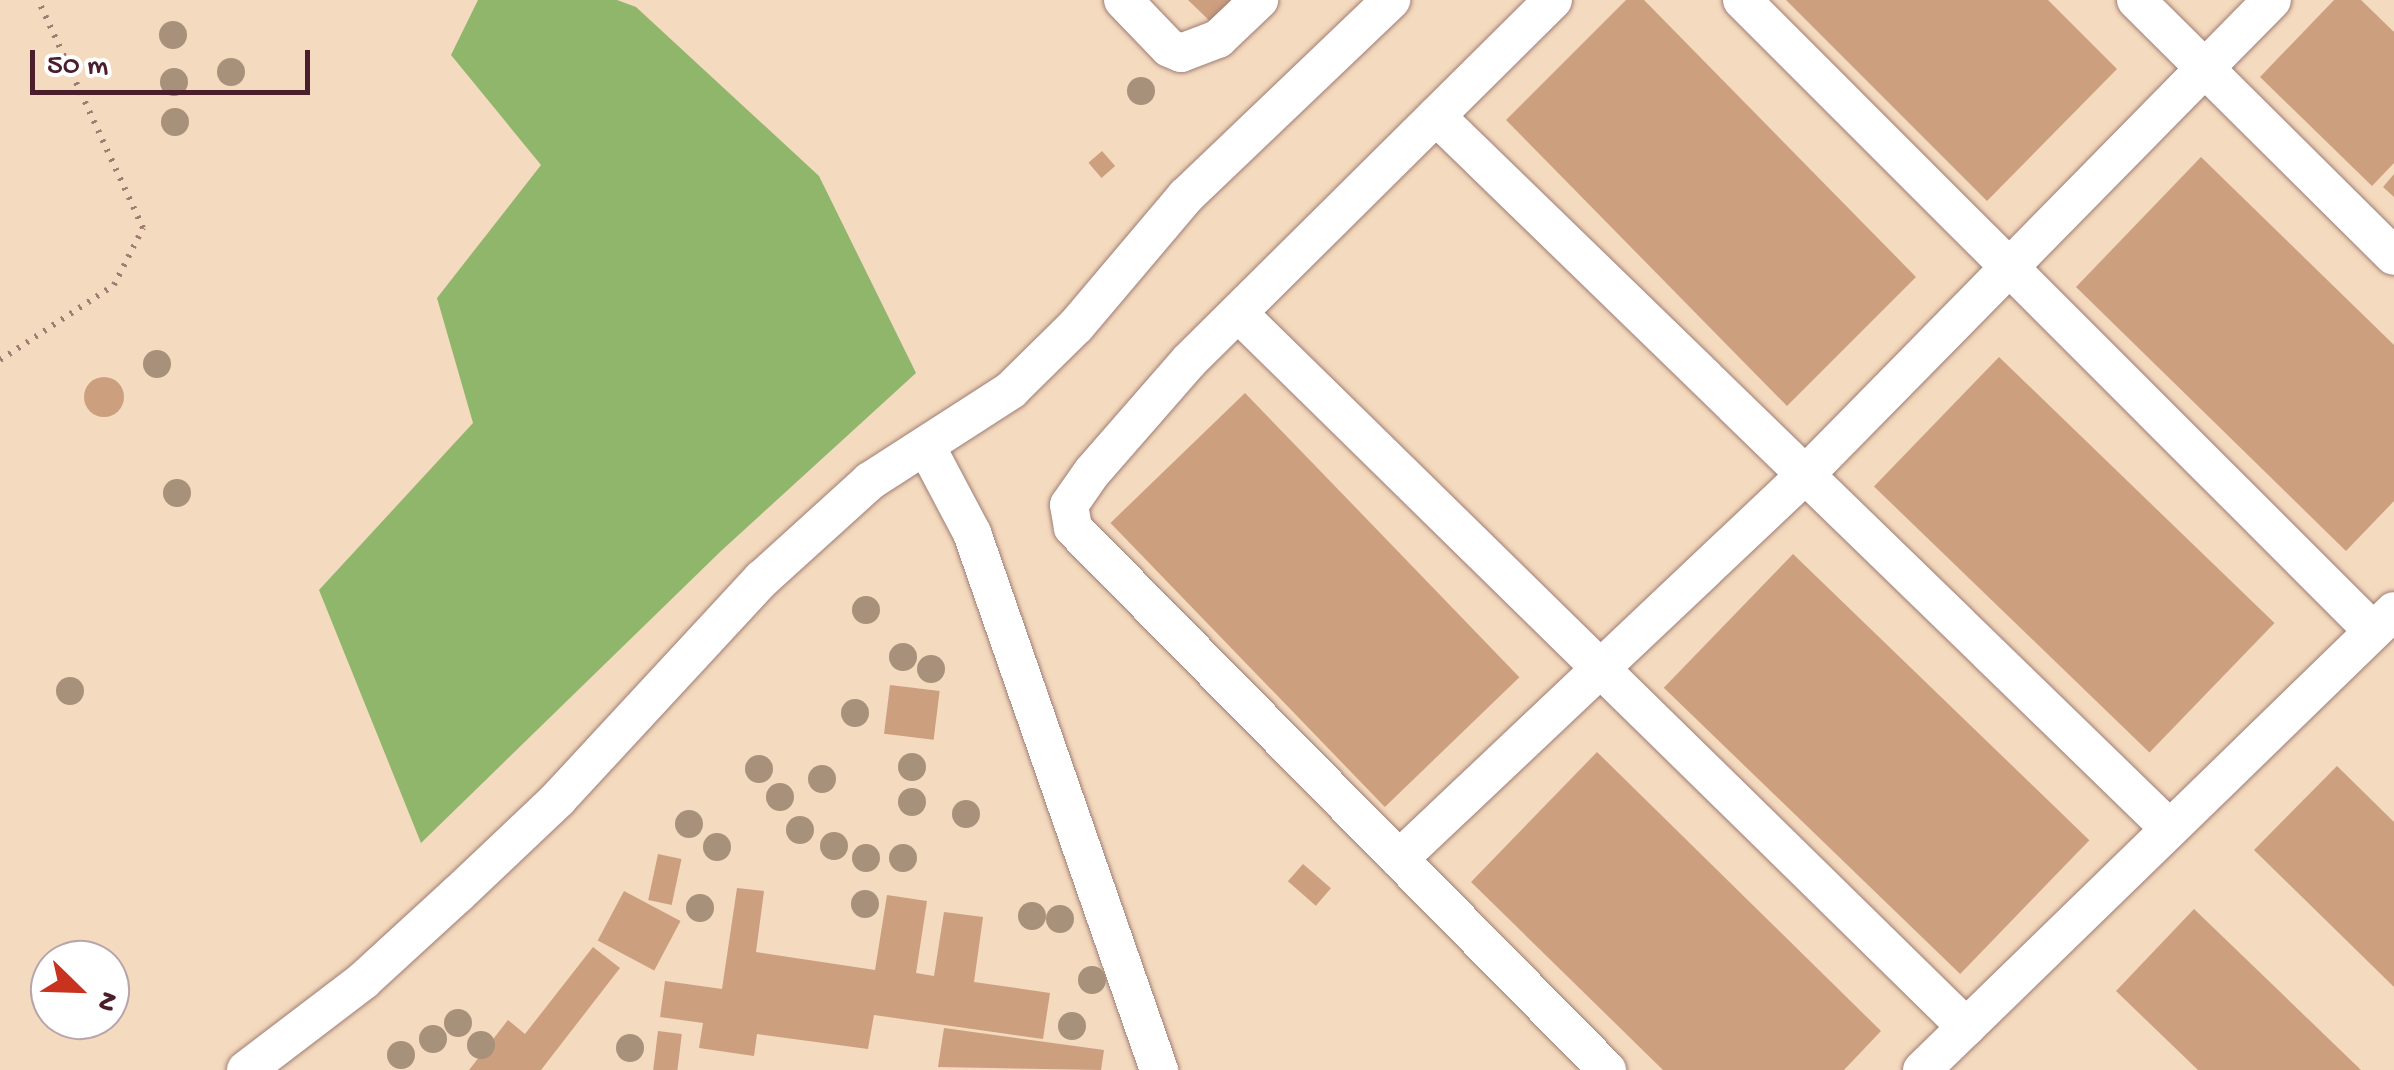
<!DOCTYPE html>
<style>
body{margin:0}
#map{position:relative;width:2394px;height:1070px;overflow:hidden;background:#f4dabe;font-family:"Gochi Hand",sans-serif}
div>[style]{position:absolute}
.forest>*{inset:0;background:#90b66c}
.building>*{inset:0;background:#cc9f7f;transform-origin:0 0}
.round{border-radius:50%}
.path>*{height:6px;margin-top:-3px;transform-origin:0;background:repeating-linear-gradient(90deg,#9f7c74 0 2.5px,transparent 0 10.5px)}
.roads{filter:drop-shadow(0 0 2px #9f7c74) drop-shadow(0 0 2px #9f7c74)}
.minor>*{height:38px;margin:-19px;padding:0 19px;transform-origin:19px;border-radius:19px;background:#fff}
.trees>*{width:28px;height:28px;margin:-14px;border-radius:50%;background:#a8917a}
span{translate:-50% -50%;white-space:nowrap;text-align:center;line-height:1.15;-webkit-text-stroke:10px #fff;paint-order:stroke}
.north{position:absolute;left:30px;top:940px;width:100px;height:100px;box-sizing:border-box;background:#fff;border:2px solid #b7a5aa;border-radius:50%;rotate:113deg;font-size:28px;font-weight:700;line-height:40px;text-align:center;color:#4a1f2b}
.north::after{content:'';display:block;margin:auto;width:35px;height:45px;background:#c8321e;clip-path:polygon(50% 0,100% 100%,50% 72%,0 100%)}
.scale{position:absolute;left:30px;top:50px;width:280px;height:45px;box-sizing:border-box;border:5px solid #4a1f2b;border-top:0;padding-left:12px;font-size:30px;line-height:35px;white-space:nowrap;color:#4a1f2b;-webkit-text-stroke:8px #fff;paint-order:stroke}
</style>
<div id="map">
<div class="forest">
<i style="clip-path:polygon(478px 0,617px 0,636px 7px,819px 176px,916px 373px,721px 551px,421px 843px,319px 590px,473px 423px,437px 298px,541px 165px,451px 55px)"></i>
</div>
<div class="building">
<i style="clip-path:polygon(1188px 0,1242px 0,1216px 27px)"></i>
<i style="clip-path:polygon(1626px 0,1644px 0,1916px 277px,1787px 406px,1506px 120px)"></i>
<i style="clip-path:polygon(1786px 0,2048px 0,2117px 69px,1987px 201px)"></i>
<i style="clip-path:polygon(2334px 0,2361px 0,2394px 32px,2394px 163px,2372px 186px,2260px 77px)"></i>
<i style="left:1102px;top:151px;width:20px;height:18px;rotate:49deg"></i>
<i style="clip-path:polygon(2201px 157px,2394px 345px,2394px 501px,2346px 551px,2076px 287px)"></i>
<i style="clip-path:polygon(2394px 174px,2394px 197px,2383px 187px)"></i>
<i style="left:1999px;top:357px;width:383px;height:180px;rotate:44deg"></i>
<i class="round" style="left:84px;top:377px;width:40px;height:40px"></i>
<i style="left:1245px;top:393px;width:395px;height:187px;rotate:46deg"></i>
<i style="left:1793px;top:554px;width:412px;height:186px;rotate:44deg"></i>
<i style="left:890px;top:685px;width:50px;height:49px;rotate:7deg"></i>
<i style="clip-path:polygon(1597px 752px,1881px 1031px,1844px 1070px,1663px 1070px,1471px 882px)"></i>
<i style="clip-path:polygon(2337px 766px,2394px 822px,2394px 987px,2254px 850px)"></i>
<i style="left:658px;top:854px;width:24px;height:47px;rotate:12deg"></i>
<i style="left:1303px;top:864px;width:37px;height:23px;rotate:41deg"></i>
<i style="clip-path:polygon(737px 888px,764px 891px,756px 952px,875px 970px,887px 895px,927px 901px,916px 973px,934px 976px,944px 912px,983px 917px,974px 982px,1050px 993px,1043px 1039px,874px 1015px,868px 1049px,757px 1034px,754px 1056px,699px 1048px,703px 1023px,660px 1017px,665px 981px,722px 989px)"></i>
<i style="left:624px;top:891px;width:64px;height:56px;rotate:28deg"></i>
<i style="clip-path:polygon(2194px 909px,2361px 1070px,2198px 1070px,2116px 991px)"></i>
<i style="clip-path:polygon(593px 947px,620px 968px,541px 1070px,469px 1070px,508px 1020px,525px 1034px)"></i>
<i style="clip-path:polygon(944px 1028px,1104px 1050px,1101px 1070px,938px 1067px)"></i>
<i style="left:658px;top:1031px;width:24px;height:39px;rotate:7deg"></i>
</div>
<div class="path">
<i style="left:0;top:360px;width:136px;rotate:-33.3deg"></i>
<i style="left:114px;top:285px;width:64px;rotate:-63deg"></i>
<i style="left:143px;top:228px;width:251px;rotate:-114.7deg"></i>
</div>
<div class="roads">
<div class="minor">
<i style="left:1123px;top:0;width:66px;rotate:46.2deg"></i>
<i style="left:1169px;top:48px;width:13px;rotate:23deg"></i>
<i style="left:1181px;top:53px;width:40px;rotate:-21deg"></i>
<i style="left:1218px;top:39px;width:57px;rotate:-43.6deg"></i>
<i style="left:1553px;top:0;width:513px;rotate:135.24deg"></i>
<i style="left:1189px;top:361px;width:147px;rotate:131.1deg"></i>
<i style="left:1092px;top:472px;width:40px;rotate:124.9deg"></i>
<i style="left:1069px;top:505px;width:23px;rotate:80deg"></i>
<i style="left:1073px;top:528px;width:761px;rotate:45.43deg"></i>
<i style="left:1742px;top:0;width:892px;rotate:45deg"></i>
<i style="left:2136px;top:0;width:363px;rotate:44.8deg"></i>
<i style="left:1436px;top:116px;width:1023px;rotate:44.17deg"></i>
<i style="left:1238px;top:313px;width:1020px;rotate:44.44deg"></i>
<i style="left:927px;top:448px;width:96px;rotate:62.1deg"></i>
<i style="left:972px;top:533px;width:569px;rotate:70.8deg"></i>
<i style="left:1399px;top:859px;width:559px;rotate:-43.4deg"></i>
<i style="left:1805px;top:475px;width:666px;rotate:-45.49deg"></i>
<i style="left:246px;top:1070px;width:148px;rotate:-37.3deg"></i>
<i style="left:364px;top:980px;width:127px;rotate:-42.5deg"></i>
<i style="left:458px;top:894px;width:138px;rotate:-43.5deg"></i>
<i style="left:558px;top:799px;width:300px;rotate:-47.2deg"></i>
<i style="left:762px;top:579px;width:146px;rotate:-42.2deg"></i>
<i style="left:870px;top:481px;width:168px;rotate:-32.8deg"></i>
<i style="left:1011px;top:390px;width:91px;rotate:-44.6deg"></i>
<i style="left:1076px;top:326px;width:170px;rotate:-49.8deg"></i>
<i style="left:1186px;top:196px;width:284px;rotate:-43.7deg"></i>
<i style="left:1922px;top:1070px;width:658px;rotate:-44.2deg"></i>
</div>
</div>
<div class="trees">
<i style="left:173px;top:35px"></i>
<i style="left:231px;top:72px"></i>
<i style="left:174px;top:82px"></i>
<i style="left:1141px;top:91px"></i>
<i style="left:175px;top:122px"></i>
<i style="left:157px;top:364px"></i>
<i style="left:177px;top:493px"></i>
<i style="left:866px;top:610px"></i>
<i style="left:903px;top:657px"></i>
<i style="left:931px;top:669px"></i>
<i style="left:70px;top:691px"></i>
<i style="left:855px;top:713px"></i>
<i style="left:912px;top:767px"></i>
<i style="left:759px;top:769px"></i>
<i style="left:822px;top:779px"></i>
<i style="left:780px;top:797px"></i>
<i style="left:912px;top:802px"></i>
<i style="left:966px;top:814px"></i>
<i style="left:689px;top:824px"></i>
<i style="left:800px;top:830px"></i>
<i style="left:834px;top:846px"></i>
<i style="left:717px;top:847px"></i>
<i style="left:866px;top:858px"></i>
<i style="left:903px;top:858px"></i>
<i style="left:865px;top:904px"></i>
<i style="left:700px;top:908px"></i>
<i style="left:1032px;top:916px"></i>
<i style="left:1060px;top:919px"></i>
<i style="left:1092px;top:980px"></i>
<i style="left:458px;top:1023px"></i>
<i style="left:1072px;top:1026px"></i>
<i style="left:433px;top:1039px"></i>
<i style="left:481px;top:1045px"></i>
<i style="left:630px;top:1048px"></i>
<i style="left:401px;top:1055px"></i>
</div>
<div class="north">N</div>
<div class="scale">50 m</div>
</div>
